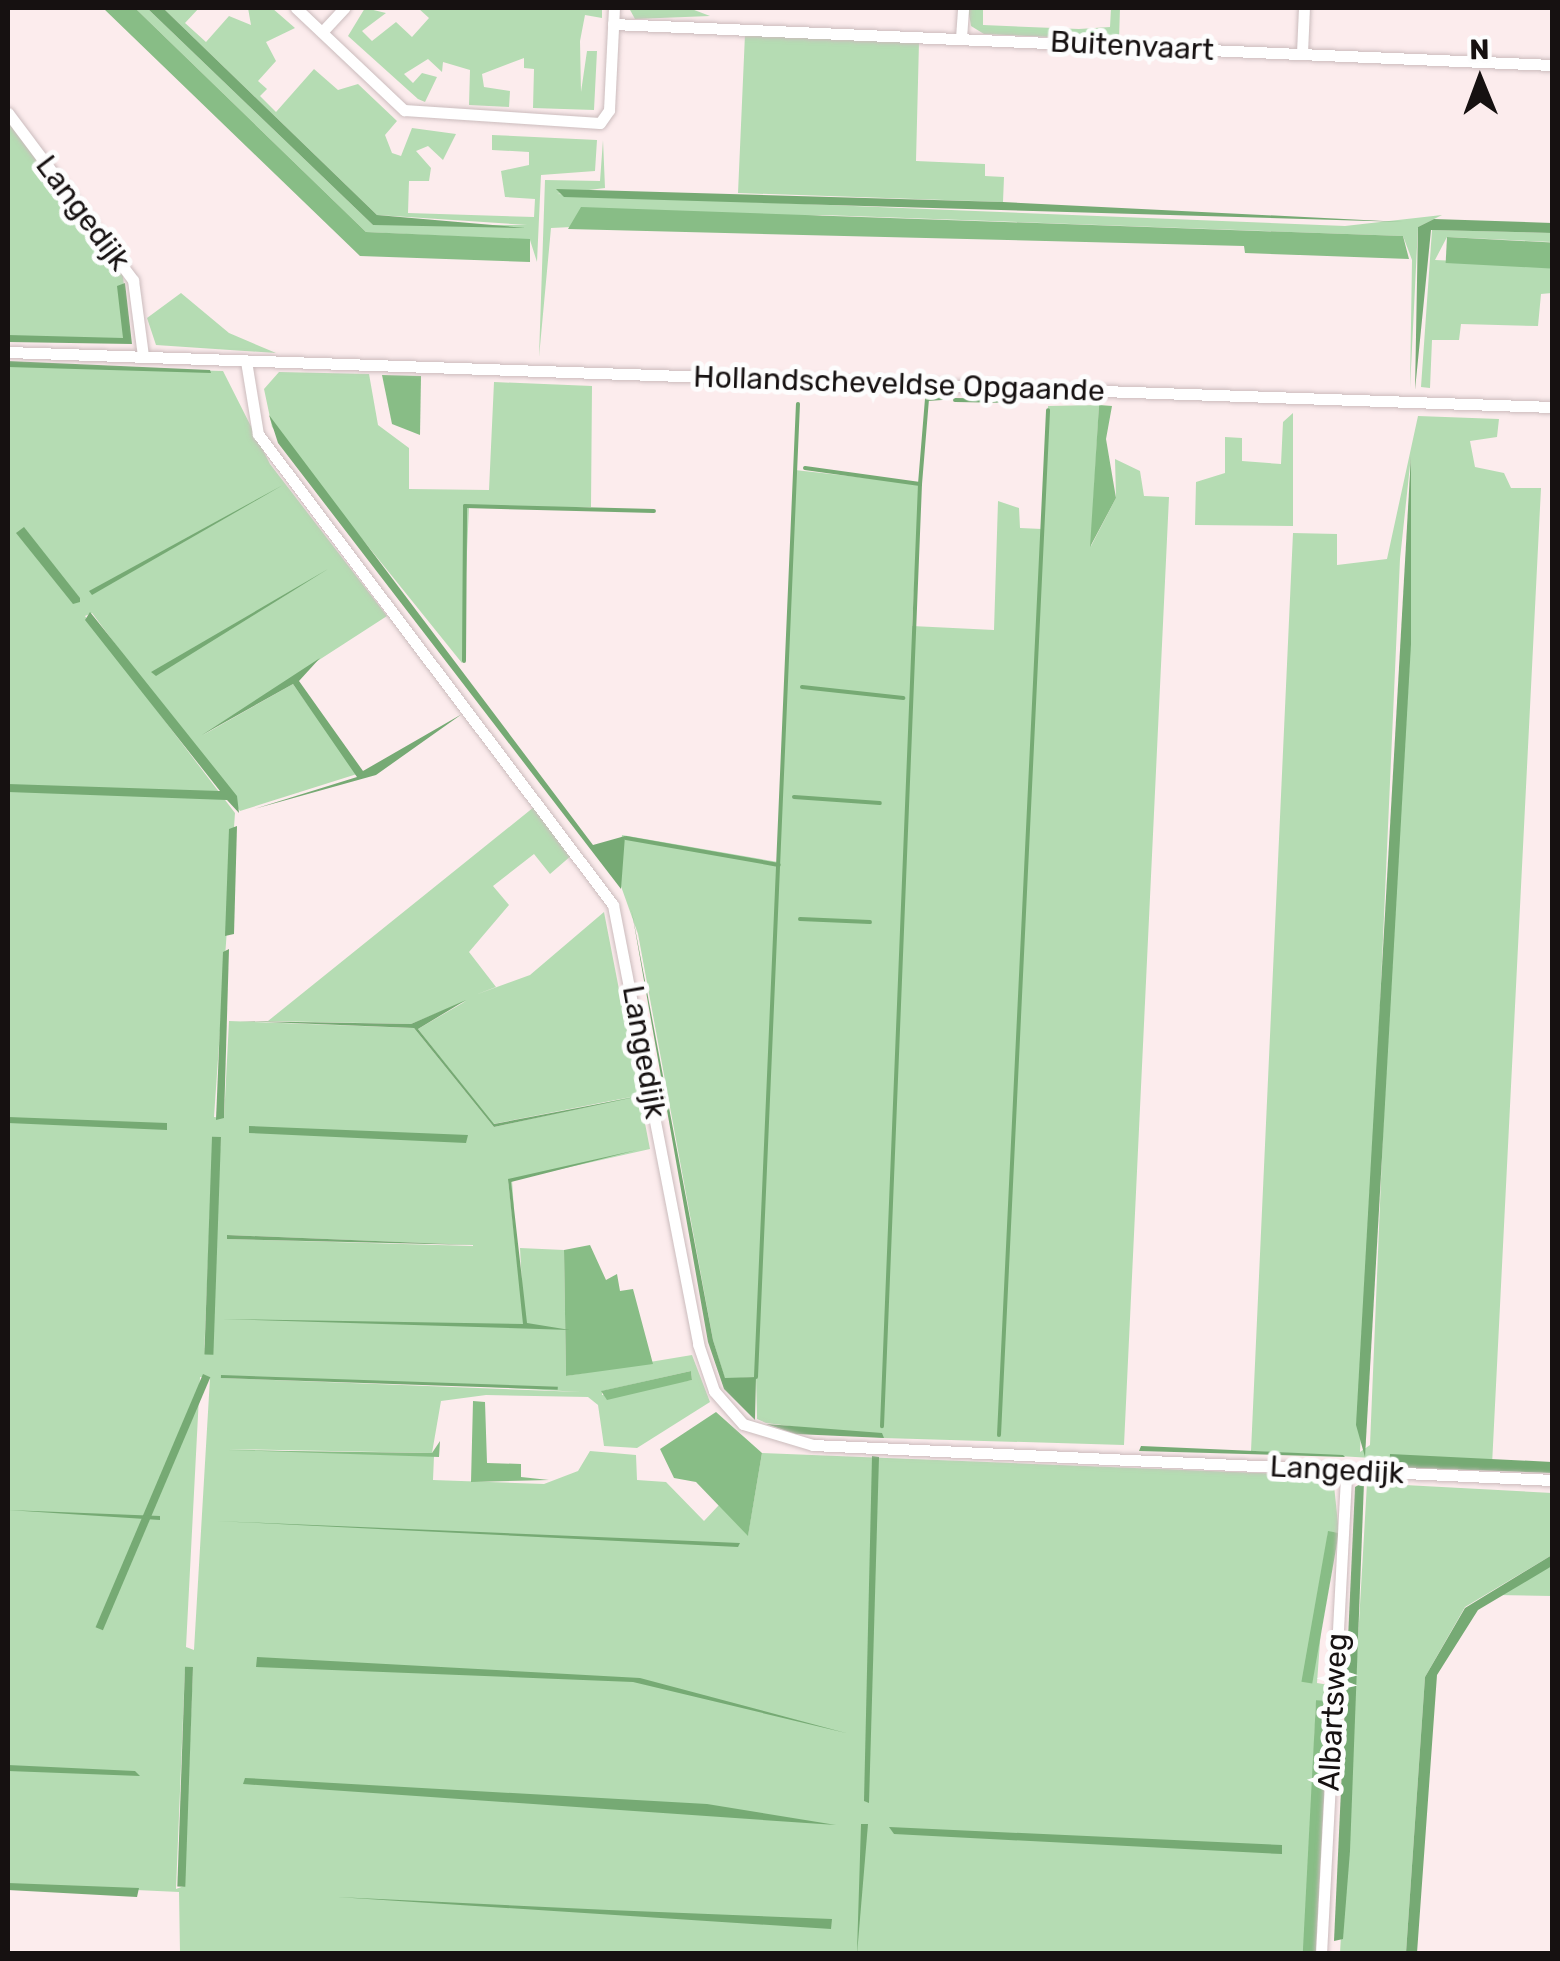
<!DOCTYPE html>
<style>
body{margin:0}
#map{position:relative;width:1560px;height:1961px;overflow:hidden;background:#fceced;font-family:Rubik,sans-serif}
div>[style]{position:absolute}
.green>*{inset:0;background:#b5dcb3}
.forest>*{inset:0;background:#88bd86;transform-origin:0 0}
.water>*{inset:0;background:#76aa74;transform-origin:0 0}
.stream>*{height:4px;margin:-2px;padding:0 2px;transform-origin:2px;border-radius:2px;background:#76aa74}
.roads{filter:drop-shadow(0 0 2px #cbbcbd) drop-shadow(0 0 2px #cbbcbd)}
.minor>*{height:11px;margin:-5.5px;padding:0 5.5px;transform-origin:5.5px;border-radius:5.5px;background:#fff}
span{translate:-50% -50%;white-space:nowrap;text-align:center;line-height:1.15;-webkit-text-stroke:10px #fdfdfd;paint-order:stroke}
.street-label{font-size:30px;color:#161111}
.frame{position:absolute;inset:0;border:10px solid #161111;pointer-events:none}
.north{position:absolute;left:1430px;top:30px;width:100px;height:100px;-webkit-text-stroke:8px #fdfdfd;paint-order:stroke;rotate:359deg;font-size:28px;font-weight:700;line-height:40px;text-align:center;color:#161111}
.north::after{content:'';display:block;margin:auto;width:35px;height:45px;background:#161111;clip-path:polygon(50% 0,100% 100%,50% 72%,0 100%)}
</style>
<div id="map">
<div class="green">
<i style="clip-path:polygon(135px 8px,147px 8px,373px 225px,527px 225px,377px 215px,163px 8px,199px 8px,185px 23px,206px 42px,229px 16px,251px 25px,248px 8px,272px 8px,295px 28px,266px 42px,276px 61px,258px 81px,267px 89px,260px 96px,276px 112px,314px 69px,338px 90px,358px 84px,397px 121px,385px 135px,392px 153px,401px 156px,412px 128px,456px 134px,443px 160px,428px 146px,416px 151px,431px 168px,429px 181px,409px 181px,408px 213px,534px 217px,535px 199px,505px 197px,501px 171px,529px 165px,529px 152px,492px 150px,492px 135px,597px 140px,595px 171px,541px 175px,537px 262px,530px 240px,366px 232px)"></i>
<i style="clip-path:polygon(365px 8px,386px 13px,362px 31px,372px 41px,396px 22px,412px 37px,429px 18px,418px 8px,602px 8px,602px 18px,585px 15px,580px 41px,581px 92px,587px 51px,597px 51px,594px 110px,533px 108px,534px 69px,524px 68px,524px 58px,482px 74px,484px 87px,510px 91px,509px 107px,469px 105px,470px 70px,443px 62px,442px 72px,428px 59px,404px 74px,413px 83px,422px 73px,437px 77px,425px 102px,418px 99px,348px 36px)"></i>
<i style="clip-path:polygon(629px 8px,689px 8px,710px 16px,635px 19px)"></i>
<i style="clip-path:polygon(968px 8px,983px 8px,983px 25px,1079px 29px,1110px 27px,1111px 8px,1120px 8px,1119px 40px,984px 34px,971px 26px)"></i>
<i style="clip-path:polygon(745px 34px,919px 42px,916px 161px,985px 164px,985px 176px,1004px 177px,1003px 202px,738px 193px)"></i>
<i style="clip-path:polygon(8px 122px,123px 276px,129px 340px,8px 337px)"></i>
<i style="clip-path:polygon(603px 140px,605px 188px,557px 194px,1345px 226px,1442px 215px,1418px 227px,1410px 388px,1412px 260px,1403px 236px,822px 215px,551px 228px,539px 357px,545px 180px,600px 181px)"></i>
<i style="clip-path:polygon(1432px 230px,1552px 233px,1552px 242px,1447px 237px,1435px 260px,1552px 265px,1552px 293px,1541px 294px,1538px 326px,1461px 324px,1459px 340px,1432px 340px,1430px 388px,1421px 387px)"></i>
<i style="clip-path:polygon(181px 293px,229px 333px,276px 353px,156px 345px,147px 318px)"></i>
<i style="clip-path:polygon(evenodd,8px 365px,223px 371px,270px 464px,387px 616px,203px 735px,293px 684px,357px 774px,240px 811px,92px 613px,85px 616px,235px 813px,214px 1117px,224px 1118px,229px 1021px,414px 1028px,494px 1127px,636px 1096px,493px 1124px,418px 1029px,466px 1001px,411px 1024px,268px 1021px,534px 807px,572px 855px,550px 874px,534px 854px,493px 886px,509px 905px,469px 952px,496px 987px,475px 995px,530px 975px,604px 912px,650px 1149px,512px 1180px,514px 1210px,508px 1179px,524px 1323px,520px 1248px,564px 1250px,566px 1376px,692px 1355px,710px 1402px,637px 1448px,604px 1446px,598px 1405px,588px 1397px,486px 1395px,441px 1401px,432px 1453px,228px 1449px,434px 1456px,433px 1480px,544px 1484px,578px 1471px,590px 1451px,636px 1455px,637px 1480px,666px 1482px,704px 1521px,719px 1505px,748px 1535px,762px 1453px,1333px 1476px,1339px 1533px,1328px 1532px,1317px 1683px,1329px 1685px,1329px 1701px,1316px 1703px,1305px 1953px,180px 1953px,179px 1892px,8px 1884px,8px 365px,221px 1137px,204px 1357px,213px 1140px,221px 1137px,8px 365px,228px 1235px,473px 1245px,473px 1246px,228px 1239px,228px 1235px,8px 365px,691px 1371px,692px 1380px,602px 1395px,602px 1391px,691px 1371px,8px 365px,221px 1376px,473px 1386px,581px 1392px,222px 1378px,221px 1376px,8px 365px,200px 1377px,210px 1378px,194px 1650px,186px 1647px,200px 1377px,8px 365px,193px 1667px,184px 1886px,176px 1889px,185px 1669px,193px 1667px)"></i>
<i style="clip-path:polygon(279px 372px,369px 374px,378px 425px,409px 448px,409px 489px,489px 490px,494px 382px,592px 386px,591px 507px,469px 507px,462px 663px,272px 427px,264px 389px)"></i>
<i style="clip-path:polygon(1099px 405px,1091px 546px,1116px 498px,1115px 459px,1140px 471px,1144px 496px,1169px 497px,1124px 1445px,883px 1438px,766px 1423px,757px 1419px,756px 1377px,725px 1379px,713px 1340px,638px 934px,617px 875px,622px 835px,778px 862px,795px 470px,920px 484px,912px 626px,994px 630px,998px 501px,1019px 508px,1020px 528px,1042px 529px,1048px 406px)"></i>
<i style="clip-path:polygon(1293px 413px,1293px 526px,1195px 525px,1196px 482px,1225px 473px,1225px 437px,1242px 438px,1242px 461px,1281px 464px,1283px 422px)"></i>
<i style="clip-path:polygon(evenodd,1418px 416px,1499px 419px,1497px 437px,1470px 441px,1475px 467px,1504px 473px,1511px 488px,1541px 488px,1492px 1465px,1251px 1451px,1293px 533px,1337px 534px,1337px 565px,1387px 559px,1418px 416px,1411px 456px,1370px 1445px,1360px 1452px,1400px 559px,1411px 456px)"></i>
<i style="clip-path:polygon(1367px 1483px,1552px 1493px,1552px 1555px,1465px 1607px,1425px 1677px,1406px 1953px,1340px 1953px)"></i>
<i style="clip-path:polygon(1552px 1566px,1552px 1596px,1496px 1595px,1515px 1582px)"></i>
</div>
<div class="forest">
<i style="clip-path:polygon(103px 8px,135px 8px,366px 232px,530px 239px,530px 262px,360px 256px)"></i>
<i style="clip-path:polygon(581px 207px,1403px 236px,1409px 259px,1245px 253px,1244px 246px,568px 229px)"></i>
<i style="left:1447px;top:237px;width:105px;height:26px;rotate:3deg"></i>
<i style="clip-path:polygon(382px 375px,421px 376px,420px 435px,392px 424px)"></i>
<i style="clip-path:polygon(1099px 405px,1112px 406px,1106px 439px,1116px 498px,1090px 547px)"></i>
<i style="clip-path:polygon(590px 1245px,606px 1280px,617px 1274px,620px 1291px,633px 1289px,653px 1364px,566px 1376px,564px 1250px)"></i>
<i style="clip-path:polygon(691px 1371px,692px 1380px,607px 1400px,601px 1391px)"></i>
<i style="clip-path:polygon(473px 1401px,485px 1402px,487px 1463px,521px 1464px,521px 1477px,549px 1480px,471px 1482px)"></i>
<i style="clip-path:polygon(716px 1412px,762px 1453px,748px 1536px,696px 1482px,674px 1478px,660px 1449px)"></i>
<i style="clip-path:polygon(440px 1441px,439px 1457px,228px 1450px,432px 1453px)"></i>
<i style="left:1328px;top:1531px;width:11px;height:153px;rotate:10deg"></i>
<i style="left:1329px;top:1701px;width:252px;height:13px;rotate:93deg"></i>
</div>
<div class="water">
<i style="clip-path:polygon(147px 8px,163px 8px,377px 215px,526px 228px,373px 225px)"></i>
<i style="clip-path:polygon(556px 189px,1003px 202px,1403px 222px,564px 197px)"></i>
<i style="clip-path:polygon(1434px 219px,1552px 223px,1552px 233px,1431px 230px,1415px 390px,1418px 227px)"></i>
<i style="clip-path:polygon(125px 283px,132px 344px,8px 342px,8px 335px,123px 338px,117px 286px)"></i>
<i style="clip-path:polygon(8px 361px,210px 370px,211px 373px,8px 367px)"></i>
<i style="clip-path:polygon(269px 415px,593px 845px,625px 836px,621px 889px,278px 443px)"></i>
<i style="clip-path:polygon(1411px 456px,1411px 644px,1365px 1457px,1356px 1425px)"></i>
<i style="clip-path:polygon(283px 485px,92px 595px,89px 591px)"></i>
<i style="clip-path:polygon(24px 527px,80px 598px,80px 602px,73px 604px,16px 533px)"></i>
<i style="clip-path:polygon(328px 569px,156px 676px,151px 672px)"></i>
<i style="clip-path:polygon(90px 612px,237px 796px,239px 813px,227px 800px,8px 792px,8px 784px,220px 791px,85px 620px)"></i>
<i style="clip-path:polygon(320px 658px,299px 681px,363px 771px,462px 714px,376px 775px,254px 809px,357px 777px,293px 684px,202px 735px)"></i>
<i style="clip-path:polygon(237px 826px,234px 934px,225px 936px,229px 829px)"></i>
<i style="clip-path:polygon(631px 907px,713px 1340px,725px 1378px,756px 1377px,755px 1420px,724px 1389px,708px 1342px)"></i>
<i style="clip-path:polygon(229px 949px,224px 1118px,216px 1120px,223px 952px)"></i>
<i style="clip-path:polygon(466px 1000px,418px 1029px,494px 1124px,640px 1096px,494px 1127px,414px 1028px,240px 1021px,411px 1024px)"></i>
<i style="clip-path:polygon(8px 1117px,167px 1123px,167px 1130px,8px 1123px)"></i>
<i style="clip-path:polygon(249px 1126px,468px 1135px,466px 1143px,249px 1133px)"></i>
<i style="left:221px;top:1137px;width:218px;height:9px;rotate:92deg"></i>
<i style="clip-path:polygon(637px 1150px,511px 1182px,527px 1323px,570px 1330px,222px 1319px,523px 1324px,508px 1179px)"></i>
<i style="clip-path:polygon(227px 1235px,473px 1245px,227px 1239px)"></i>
<i style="left:203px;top:1374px;width:8px;height:275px;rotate:23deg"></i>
<i style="left:221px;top:1375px;width:337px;height:3px;rotate:2deg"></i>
<i style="clip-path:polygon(766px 1424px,882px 1433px,884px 1438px,796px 1434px)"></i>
<i style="clip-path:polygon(1141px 1446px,1343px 1455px,1345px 1457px,1139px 1451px)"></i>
<i style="clip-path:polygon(1390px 1454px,1552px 1462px,1552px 1473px,1389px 1467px)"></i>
<i style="clip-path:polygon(872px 1456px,879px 1457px,869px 1803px,864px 1801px)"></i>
<i style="clip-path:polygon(1364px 1482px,1350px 1851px,1343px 1939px,1334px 1941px,1355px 1487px)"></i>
<i style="clip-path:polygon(8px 1510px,160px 1516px,160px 1520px)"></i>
<i style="clip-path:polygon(217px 1521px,740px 1543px,738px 1547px)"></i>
<i style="clip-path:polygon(1552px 1555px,1552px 1566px,1478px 1610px,1437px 1675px,1417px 1953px,1406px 1953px,1425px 1677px,1465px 1608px)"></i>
<i style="clip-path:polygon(257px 1657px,640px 1678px,846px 1733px,633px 1682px,256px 1667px)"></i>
<i style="left:193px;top:1667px;width:220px;height:8px;rotate:92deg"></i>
<i style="clip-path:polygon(8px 1765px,135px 1771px,140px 1776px,8px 1771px)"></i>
<i style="clip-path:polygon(245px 1778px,707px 1804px,836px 1825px,243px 1784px)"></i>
<i style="clip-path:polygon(861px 1824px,868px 1824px,857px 1954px,857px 1953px)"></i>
<i style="clip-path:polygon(889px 1827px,1282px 1845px,1282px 1854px,894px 1834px)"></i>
<i style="clip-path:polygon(8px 1883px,139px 1888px,137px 1897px,8px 1890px)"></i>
<i style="clip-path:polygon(337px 1897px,609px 1910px,832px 1919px,831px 1929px)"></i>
</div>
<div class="stream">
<i style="left:955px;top:400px;width:58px;rotate:1deg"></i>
<i style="left:805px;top:468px;width:116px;rotate:7.9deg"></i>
<i style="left:920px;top:484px;width:943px;rotate:92.31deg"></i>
<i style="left:920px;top:484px;width:85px;rotate:-85.3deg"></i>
<i style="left:927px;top:399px;width:15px;rotate:-4deg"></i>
<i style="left:464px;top:661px;width:155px;rotate:-89.6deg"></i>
<i style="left:465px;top:506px;width:189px;rotate:1.5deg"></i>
<i style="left:802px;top:687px;width:102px;rotate:6.2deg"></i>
<i style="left:794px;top:797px;width:86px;rotate:4deg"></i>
<i style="left:626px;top:838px;width:155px;rotate:10deg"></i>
<i style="left:800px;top:919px;width:70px;rotate:2.5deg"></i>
<i style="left:756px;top:1377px;width:974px;rotate:-87.53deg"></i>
<i style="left:999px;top:1435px;width:1026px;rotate:-87.26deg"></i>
</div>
<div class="roads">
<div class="minor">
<i style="left:296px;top:8px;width:149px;rotate:43.4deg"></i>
<i style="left:404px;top:110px;width:196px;rotate:3.8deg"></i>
<i style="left:600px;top:123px;width:16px;rotate:-55deg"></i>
<i style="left:609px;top:110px;width:102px;rotate:-87.2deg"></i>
<i style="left:613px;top:24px;width:940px;rotate:2.5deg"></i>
<i style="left:322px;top:32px;width:33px;rotate:-47deg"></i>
<i style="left:961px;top:38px;width:30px;rotate:-86deg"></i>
<i style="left:1302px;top:53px;width:45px;rotate:-87.5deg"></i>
<i style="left:8px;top:113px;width:209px;rotate:53.2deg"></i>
<i style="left:133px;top:280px;width:77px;rotate:82.5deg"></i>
<i style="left:8px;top:352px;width:1545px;rotate:2.04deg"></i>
<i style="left:246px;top:361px;width:74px;rotate:80.7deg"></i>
<i style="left:258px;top:434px;width:590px;rotate:52.99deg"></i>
<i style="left:613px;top:905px;width:447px;rotate:79deg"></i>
<i style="left:698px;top:1344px;width:50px;rotate:71.2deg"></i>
<i style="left:714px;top:1391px;width:44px;rotate:48.7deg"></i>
<i style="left:743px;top:1424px;width:73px;rotate:16.7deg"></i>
<i style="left:813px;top:1445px;width:740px;rotate:2.71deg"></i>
<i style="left:1321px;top:1954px;width:484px;rotate:-87deg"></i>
</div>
</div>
<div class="street-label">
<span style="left:1132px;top:46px;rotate:3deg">Buitenvaart</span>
<span style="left:83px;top:213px;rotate:53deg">Langedijk</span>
<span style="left:899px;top:384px;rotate:2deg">Hollandscheveldse Opgaande</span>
<span style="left:644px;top:1052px;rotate:80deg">Langedijk</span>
<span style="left:1337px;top:1470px;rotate:3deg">Langedijk</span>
<span style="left:1333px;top:1712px;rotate:-87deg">Albartsweg</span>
</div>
<div class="frame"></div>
<div class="north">N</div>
</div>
